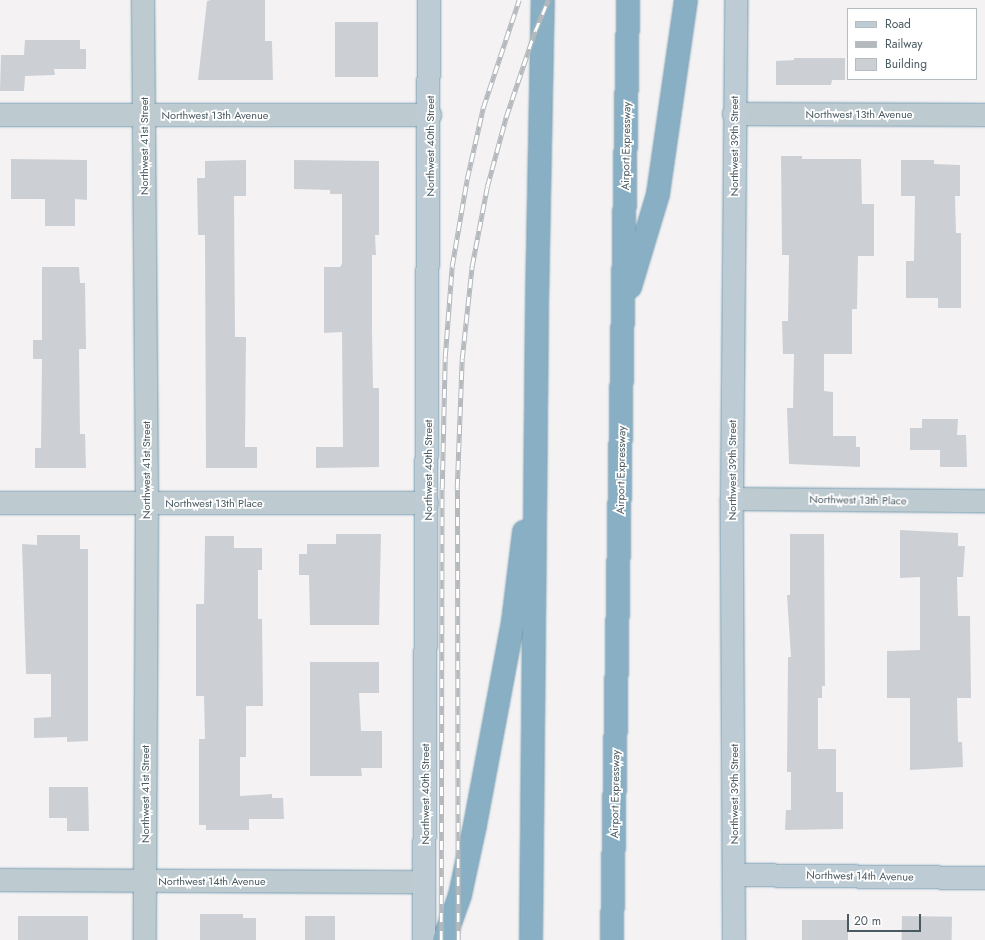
<!DOCTYPE html>
<style>
body{margin:0}
#map{position:relative;width:985px;height:940px;overflow:hidden;background:#f4f2f3;font-family:Jost,sans-serif}
div>[style]{position:absolute}
.building>*{inset:0;background:#ccd0d5;transform-origin:0 0}
.roads{filter:drop-shadow(0 0 1px #739aaf) drop-shadow(0 0 1px #739aaf)}
.street>*{height:22px;margin:-11px;padding:0 11px;transform-origin:11px;border-radius:11px;background:#bdcacf}
.secondary>*{height:22px;margin:-11px;padding:0 11px;transform-origin:11px;border-radius:11px;background:#bdccd4}
.highway>*{height:22px;margin:-11px;padding:0 11px;transform-origin:11px;border-radius:11px;background:#88afc3}
.rail>*{height:4.5px;margin-top:-2.25px;transform-origin:0;background:repeating-linear-gradient(90deg,#fff 0 9px,#b4b9bd 0 18px);box-sizing:border-box;border-block:1px solid #b4b9bd}
span{translate:-50% -50%;white-space:nowrap;text-align:center;line-height:1.15;-webkit-text-stroke:3.5px #fff;paint-order:stroke}
.street-label{font-size:11px;color:#495a61}
.legend{position:absolute;left:847px;top:8px;width:130px;height:72px;box-sizing:border-box;background:#fff;border:1px solid #b6bdc0;margin:0;padding:5px 7px;list-style:none;font-size:12px;color:#495a61}
.legend li{display:flex;align-items:center;gap:8px;height:20px}
.legend b{width:20px;border:1px solid #b6bdc0}
.scale{position:absolute;left:847px;top:914px;width:74px;height:18px;box-sizing:border-box;border:2px solid #495a61;border-top:0;padding-left:5px;font-size:12px;line-height:14px;white-space:nowrap;color:#495a61;-webkit-text-stroke:3px #fff;paint-order:stroke}
</style>
<div id="map">
<div class="building">
<i style="clip-path:polygon(211px 0,265px 0,265px 41px,272px 41px,273px 80px,198px 80px,207px 1px)"></i>
<i style="left:335px;top:22px;width:43px;height:55px"></i>
<i style="clip-path:polygon(25px 40px,80px 40px,80px 49px,86px 49px,86px 69px,54px 69px,55px 75px,25px 76px,24px 91px,0 91px,1px 55px,24px 55px)"></i>
<i style="clip-path:polygon(794px 58px,845px 58px,845px 80px,832px 80px,831px 85px,776px 85px,776px 61px,794px 60px)"></i>
<i style="clip-path:polygon(781px 156px,802px 156px,802px 159px,861px 159px,862px 204px,874px 204px,874px 256px,858px 256px,857px 309px,852px 309px,852px 354px,824px 354px,824px 391px,833px 392px,833px 436px,856px 436px,856px 447px,860px 447px,860px 467px,789px 464px,787px 408px,793px 408px,794px 354px,783px 354px,782px 321px,788px 321px,789px 255px,782px 255px)"></i>
<i style="clip-path:polygon(11px 159px,87px 160px,87px 200px,75px 199px,75px 226px,45px 226px,45px 199px,11px 199px)"></i>
<i style="clip-path:polygon(246px 160px,246px 196px,234px 196px,235px 337px,246px 337px,245px 447px,257px 447px,257px 468px,206px 468px,205px 235px,198px 235px,197px 178px,205px 178px,205px 161px)"></i>
<i style="clip-path:polygon(294px 160px,379px 161px,379px 235px,375px 235px,376px 255px,372px 255px,372px 332px,373px 388px,379px 388px,379px 467px,316px 468px,316px 447px,343px 447px,342px 332px,324px 333px,324px 267px,340px 267px,342px 264px,342px 194px,330px 194px,330px 190px,294px 189px)"></i>
<i style="clip-path:polygon(901px 160px,934px 160px,934px 164px,960px 165px,960px 196px,955px 196px,956px 233px,961px 233px,961px 308px,938px 308px,938px 298px,906px 298px,906px 261px,914px 261px,915px 196px,901px 196px)"></i>
<i style="clip-path:polygon(42px 267px,79px 267px,80px 283px,85px 283px,86px 349px,79px 349px,80px 434px,85px 434px,86px 468px,35px 468px,35px 448px,41px 448px,42px 359px,33px 359px,33px 340px,42px 340px)"></i>
<i style="clip-path:polygon(922px 419px,958px 419px,957px 435px,966px 435px,967px 467px,940px 467px,940px 450px,910px 450px,910px 428px,922px 428px)"></i>
<i style="clip-path:polygon(900px 530px,958px 533px,958px 546px,965px 546px,963px 577px,957px 577px,958px 616px,970px 616px,971px 698px,957px 698px,958px 742px,962px 742px,963px 767px,910px 770px,910px 698px,887px 698px,887px 651px,920px 650px,920px 577px,900px 578px)"></i>
<i style="clip-path:polygon(336px 534px,381px 534px,379px 625px,310px 625px,309px 575px,299px 575px,299px 554px,307px 554px,307px 544px,336px 544px)"></i>
<i style="clip-path:polygon(790px 534px,824px 534px,825px 686px,822px 686px,822px 698px,818px 698px,818px 749px,836px 749px,836px 792px,843px 792px,843px 829px,785px 830px,786px 810px,791px 810px,791px 772px,787px 772px,788px 657px,791px 657px,787px 595px,790px 595px)"></i>
<i style="clip-path:polygon(37px 535px,80px 535px,80px 549px,88px 549px,88px 741px,67px 742px,67px 737px,34px 738px,34px 718px,51px 717px,51px 674px,26px 674px,22px 544px,37px 545px)"></i>
<i style="clip-path:polygon(205px 536px,234px 536px,234px 548px,262px 548px,262px 570px,258px 570px,258px 619px,262px 619px,263px 706px,246px 706px,246px 757px,240px 757px,240px 796px,272px 794px,272px 798px,283px 798px,284px 819px,249px 819px,249px 830px,206px 830px,206px 825px,199px 825px,199px 739px,205px 739px,204px 696px,196px 696px,196px 604px,204px 604px)"></i>
<i style="clip-path:polygon(310px 662px,379px 662px,379px 693px,359px 693px,361px 731px,382px 731px,382px 768px,361px 768px,362px 776px,310px 776px)"></i>
<i style="clip-path:polygon(49px 787px,88px 787px,89px 831px,67px 831px,67px 818px,49px 818px)"></i>
<i style="clip-path:polygon(200px 914px,243px 914px,243px 918px,256px 918px,256px 940px,200px 940px)"></i>
<i style="left:18px;top:916px;width:70px;height:24px"></i>
<i style="left:305px;top:916px;width:30px;height:24px"></i>
<i style="left:902px;top:916px;width:50px;height:24px;rotate:1deg"></i>
<i style="left:802px;top:920px;width:46px;height:20px"></i>
</div>
<div class="roads">
<div class="street">
<i style="left:143px;top:0;width:503px;rotate:89.54deg"></i>
<i style="left:147px;top:503px;width:437px;rotate:90.3deg"></i>
<i style="left:734px;top:114px;width:251px;rotate:0.2deg"></i>
<i style="left:0;top:115px;width:430px"></i>
<i style="left:732px;top:499px;width:253px;rotate:0.5deg"></i>
<i style="left:0;top:503px;width:427px"></i>
<i style="left:0;top:880px;width:424px;rotate:0.3deg"></i>
</div>
<div class="secondary">
<i style="left:734px;top:875px;width:251px;rotate:0.7deg"></i>
<i style="left:424px;top:940px;width:940px;rotate:-89.7deg"></i>
<i style="left:734px;top:940px;width:441px;rotate:-90.3deg"></i>
<i style="left:732px;top:499px;width:499px;rotate:-89.5deg"></i>
</div>
<div class="highway">
<i style="left:630px;top:287px;width:97px;rotate:-73.2deg"></i>
<i style="left:658px;top:194px;width:196px;rotate:-81.8deg"></i>
<i style="left:444px;top:940px;width:48px;rotate:-70.4deg"></i>
<i style="left:460px;top:895px;width:72px;rotate:-77.9deg"></i>
<i style="left:475px;top:825px;width:207px;rotate:-79.4deg"></i>
<i style="left:513px;top:622px;width:91px;rotate:-83deg"></i>
<i style="left:531px;top:940px;width:639px;rotate:-89.46deg"></i>
<i style="left:537px;top:301px;width:301px;rotate:-88.9deg"></i>
<i style="left:612px;top:940px;width:940px;rotate:-89.02deg"></i>
</div>
</div>
<div class="rail">
<i style="left:441px;top:940px;width:452px;rotate:-89.9deg"></i>
<i style="left:442px;top:488px;width:131px;rotate:-88.7deg"></i>
<i style="left:445px;top:357px;width:91px;rotate:-85.6deg"></i>
<i style="left:452px;top:266px;width:88px;rotate:-80.2deg"></i>
<i style="left:467px;top:179px;width:73px;rotate:-77.3deg"></i>
<i style="left:483px;top:108px;width:114px;rotate:-71.6deg"></i>
<i style="left:458px;top:940px;width:452px;rotate:-90.1deg"></i>
<i style="left:457px;top:488px;width:129px;rotate:-87.8deg"></i>
<i style="left:462px;top:359px;width:94px;rotate:-83.9deg"></i>
<i style="left:472px;top:266px;width:80px;rotate:-79.2deg"></i>
<i style="left:487px;top:187px;width:73px;rotate:-74.8deg"></i>
<i style="left:506px;top:117px;width:91px;rotate:-71.4deg"></i>
<i style="left:535px;top:31px;width:34px;rotate:-67deg"></i>
</div>
<div class="street-label">
<span style="left:859px;top:114px">Northwest 13th Avenue</span>
<span style="left:215px;top:115px">Northwest 13th Avenue</span>
<span style="left:144px;top:146px;rotate:-90deg">Northwest 41st Street</span>
<span style="left:430px;top:146px;rotate:-90deg">Northwest 40th Street</span>
<span style="left:626px;top:146px;rotate:-89deg">Airport Expressway</span>
<span style="left:734px;top:146px;rotate:-90deg">Northwest 39th Street</span>
<span style="left:146px;top:470px;rotate:-90deg">Northwest 41st Street</span>
<span style="left:428px;top:470px;rotate:-90deg">Northwest 40th Street</span>
<span style="left:621px;top:470px;rotate:-89deg">Airport Expressway</span>
<span style="left:732px;top:470px;rotate:-90deg">Northwest 39th Street</span>
<span style="left:858px;top:500px;rotate:1deg">Northwest 13th Place</span>
<span style="left:214px;top:503px">Northwest 13th Place</span>
<span style="left:145px;top:794px;rotate:-90deg">Northwest 41st Street</span>
<span style="left:425px;top:794px;rotate:-90deg">Northwest 40th Street</span>
<span style="left:615px;top:794px;rotate:-89deg">Airport Expressway</span>
<span style="left:734px;top:794px;rotate:-90deg">Northwest 39th Street</span>
<span style="left:860px;top:876px;rotate:1deg">Northwest 14th Avenue</span>
<span style="left:212px;top:881px">Northwest 14th Avenue</span>
</div>
<ul class="legend">
<li><b style="height:5px;background:#bdccd4"></b>Road</li>
<li><b style="height:5px;background:#b4b9bd"></b>Railway</li>
<li><b style="height:11px;background:#ccd0d5"></b>Building</li>
</ul>
<div class="scale">20 m</div>
</div>
